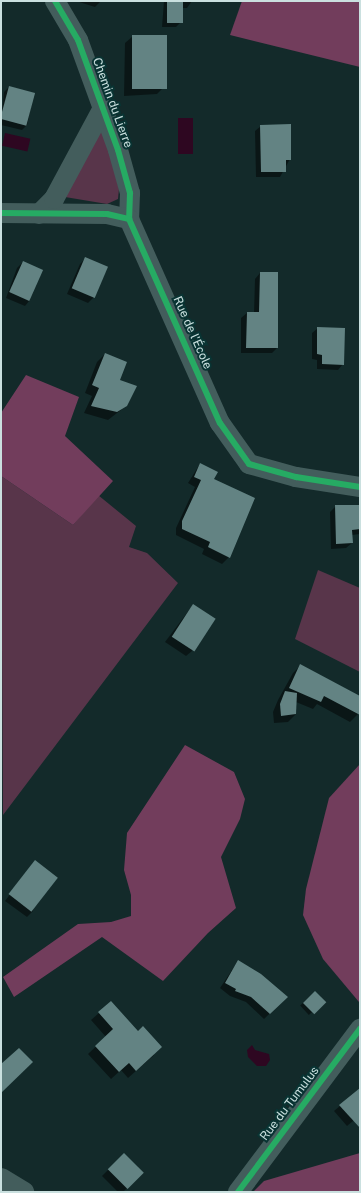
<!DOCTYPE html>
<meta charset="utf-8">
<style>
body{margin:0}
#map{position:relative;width:361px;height:1193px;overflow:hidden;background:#132a2a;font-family:"Public Sans",sans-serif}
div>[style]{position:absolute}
.green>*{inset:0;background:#58354a}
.forest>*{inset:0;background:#723d5c}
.water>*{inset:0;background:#2e0721;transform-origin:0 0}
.shadow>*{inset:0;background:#0007;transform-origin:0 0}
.building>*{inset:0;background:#638383;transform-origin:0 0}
.minor>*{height:20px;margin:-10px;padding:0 10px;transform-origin:10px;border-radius:10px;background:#435d5c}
.tertiary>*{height:22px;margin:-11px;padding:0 11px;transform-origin:11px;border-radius:11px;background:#435d5c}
.cycleway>*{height:6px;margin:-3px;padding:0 3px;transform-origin:3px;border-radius:3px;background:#26ab63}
span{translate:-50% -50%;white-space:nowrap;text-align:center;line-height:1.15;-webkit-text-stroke:4px #093433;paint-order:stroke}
.street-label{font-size:12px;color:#cae0df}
.frame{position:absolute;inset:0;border:2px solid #cae0df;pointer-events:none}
</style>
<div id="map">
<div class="green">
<i style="clip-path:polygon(99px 131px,105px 132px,119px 189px,118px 199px,107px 204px,65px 197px)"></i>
<i style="clip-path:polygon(1px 476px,73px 525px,98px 495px,136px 526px,129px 547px,147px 553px,178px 583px,3px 815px)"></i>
<i style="clip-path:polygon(318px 570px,360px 588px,360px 672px,295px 639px)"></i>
</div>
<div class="forest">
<i style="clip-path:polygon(242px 1px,360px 1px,360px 67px,230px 35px)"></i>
<i style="clip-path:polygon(26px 375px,79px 397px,65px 436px,113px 481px,73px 525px,1px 476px,1px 413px)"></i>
<i style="clip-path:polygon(185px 745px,234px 772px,245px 799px,240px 819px,221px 857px,236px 908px,208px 933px,163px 981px,102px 937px,14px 997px,3px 977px,78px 924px,111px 922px,131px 916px,131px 895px,124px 870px,127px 833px)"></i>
<i style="clip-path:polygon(360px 764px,360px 1001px,359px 1002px,323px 959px,303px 915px,306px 889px,329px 798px)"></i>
<i style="clip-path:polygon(360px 1153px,360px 1192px,253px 1192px,264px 1181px)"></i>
</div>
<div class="water">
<i style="left:178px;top:118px;width:15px;height:36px"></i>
<i style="left:5px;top:133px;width:26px;height:13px;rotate:13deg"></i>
<i style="clip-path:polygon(252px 1045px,255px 1050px,269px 1054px,270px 1060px,266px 1066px,257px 1066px,248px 1057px,247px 1050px)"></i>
</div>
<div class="shadow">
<i style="clip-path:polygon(76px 1px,101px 1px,95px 7px)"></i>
<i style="clip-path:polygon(164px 1px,192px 1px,187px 8px,182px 8px,180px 23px,176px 27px,162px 27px)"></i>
<i style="clip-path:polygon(133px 36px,164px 87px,157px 94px,124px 96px,125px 43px)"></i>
<i style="clip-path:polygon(9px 87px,34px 93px,27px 125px,22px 130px,1px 125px,4px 92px)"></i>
<i style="clip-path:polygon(261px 126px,290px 159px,280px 177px,256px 177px,255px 131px)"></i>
<i style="clip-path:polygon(85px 259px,106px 268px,93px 298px,88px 303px,67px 294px,80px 264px)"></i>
<i style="clip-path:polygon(23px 262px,30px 300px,25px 306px,6px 298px,17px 268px)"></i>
<i style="clip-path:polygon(260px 273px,277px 348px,272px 353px,241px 353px,241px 318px,247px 313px,254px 313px,255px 279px)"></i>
<i style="clip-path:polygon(318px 328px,343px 364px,338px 370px,317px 369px,317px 360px,312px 359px,312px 333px)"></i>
<i style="clip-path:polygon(105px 354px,119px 380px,126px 406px,108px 420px,84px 413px,92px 396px,85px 393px,97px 362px)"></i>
<i style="clip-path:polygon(200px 464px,212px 480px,229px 557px,222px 564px,202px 554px,204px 549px,176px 535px,176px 528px,195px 487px,188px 483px)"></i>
<i style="clip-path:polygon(336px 506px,360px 506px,360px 534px,352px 535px,352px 543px,346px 548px,331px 549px,330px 512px)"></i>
<i style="clip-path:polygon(193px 605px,192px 651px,186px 656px,165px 642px)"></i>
<i style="clip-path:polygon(300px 666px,360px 697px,358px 714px,350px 722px,317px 704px,313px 709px,296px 702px,296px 714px,288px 722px,274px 723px,273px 712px,278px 700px,293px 673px)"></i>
<i style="clip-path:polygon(35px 862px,33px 911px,27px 917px,5px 901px)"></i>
<i style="clip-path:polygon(238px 961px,287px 997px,264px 1019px,246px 1002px,230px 996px,220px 988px)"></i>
<i style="left:315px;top:992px;width:13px;height:20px;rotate:48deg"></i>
<i style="clip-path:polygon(99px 1013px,154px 1055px,128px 1078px,121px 1070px,111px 1079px,88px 1054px,106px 1037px,91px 1020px)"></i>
<i style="clip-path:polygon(360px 1089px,360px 1115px,347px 1126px,334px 1111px)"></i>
<i style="clip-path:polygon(124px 1154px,142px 1173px,123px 1192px,118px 1192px,102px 1176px)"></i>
</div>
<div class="building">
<i style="left:167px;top:1px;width:16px;height:22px"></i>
<i style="left:132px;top:35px;width:35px;height:54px"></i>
<i style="left:9px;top:86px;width:27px;height:34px;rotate:15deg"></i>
<i style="clip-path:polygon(291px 124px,291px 160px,286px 160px,286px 172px,261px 172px,260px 125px)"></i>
<i style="left:85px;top:257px;width:25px;height:34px;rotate:23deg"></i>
<i style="left:23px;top:261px;width:22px;height:34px;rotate:24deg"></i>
<i style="clip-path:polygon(260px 272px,278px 272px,278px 348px,246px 348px,247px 312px,259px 312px)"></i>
<i style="clip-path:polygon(317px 327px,345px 328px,344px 365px,322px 364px,322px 355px,317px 354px)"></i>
<i style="clip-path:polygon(105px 353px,127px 362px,120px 380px,137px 386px,127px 406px,117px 412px,91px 406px,99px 388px,92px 385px)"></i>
<i style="clip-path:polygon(200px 463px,218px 472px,214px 479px,255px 498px,230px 558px,208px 547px,210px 542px,182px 529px,182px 521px,201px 480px,194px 477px)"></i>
<i style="clip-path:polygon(335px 505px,360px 505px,360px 529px,352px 530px,353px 543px,336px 544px)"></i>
<i style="left:193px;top:604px;width:27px;height:39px;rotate:33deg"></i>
<i style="clip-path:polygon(300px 664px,360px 696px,360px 715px,324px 696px,321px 702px,289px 688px)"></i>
<i style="clip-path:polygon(285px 691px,297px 693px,296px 714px,281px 716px,280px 704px)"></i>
<i style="left:35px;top:860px;width:29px;height:43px;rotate:38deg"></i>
<i style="clip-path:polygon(238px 960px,261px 974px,288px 997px,270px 1014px,251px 997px,235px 991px,236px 989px,225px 983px)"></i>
<i style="left:315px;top:991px;width:16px;height:17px;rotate:45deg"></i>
<i style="clip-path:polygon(111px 1001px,138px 1031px,143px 1026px,162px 1047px,136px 1071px,129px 1063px,119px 1072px,95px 1046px,113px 1029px,98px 1012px)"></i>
<i style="clip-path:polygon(19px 1048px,33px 1062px,1px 1093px,1px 1064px)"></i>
<i style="clip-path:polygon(360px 1088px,360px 1128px,339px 1105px)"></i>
<i style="left:124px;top:1153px;width:28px;height:23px;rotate:45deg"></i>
</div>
<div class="minor">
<i style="left:55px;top:1px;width:45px;rotate:59.5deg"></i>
<i style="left:78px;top:40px;width:117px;rotate:70deg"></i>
<i style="left:118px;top:150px;width:45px;rotate:74.4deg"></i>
<i style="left:130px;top:193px;width:26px;rotate:92deg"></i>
<i style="left:1px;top:213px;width:106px;rotate:0.5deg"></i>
<i style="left:107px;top:214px;width:23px;rotate:13deg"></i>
<i style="left:129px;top:219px;width:223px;rotate:66deg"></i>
<i style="left:220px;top:423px;width:50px;rotate:54.7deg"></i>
<i style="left:249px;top:464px;width:49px;rotate:15.5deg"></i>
<i style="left:296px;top:477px;width:65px;rotate:8.9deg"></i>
<i style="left:39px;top:214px;width:21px;rotate:-45deg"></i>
<i style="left:54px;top:199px;width:103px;rotate:-61.7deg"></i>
<i style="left:238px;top:1192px;width:204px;rotate:-53.2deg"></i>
</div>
<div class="tertiary">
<i style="left:1px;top:1179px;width:26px;rotate:31deg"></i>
</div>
<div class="cycleway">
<i style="left:55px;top:1px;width:45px;rotate:59.5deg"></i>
<i style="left:78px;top:40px;width:117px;rotate:70deg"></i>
<i style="left:118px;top:150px;width:45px;rotate:74.4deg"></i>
<i style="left:130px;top:193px;width:26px;rotate:92deg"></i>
<i style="left:1px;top:213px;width:106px;rotate:0.5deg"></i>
<i style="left:107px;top:214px;width:23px;rotate:13deg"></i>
<i style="left:129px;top:219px;width:223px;rotate:66deg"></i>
<i style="left:220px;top:423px;width:50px;rotate:54.7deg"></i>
<i style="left:249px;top:464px;width:49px;rotate:15.5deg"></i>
<i style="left:296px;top:477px;width:65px;rotate:8.9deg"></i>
<i style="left:238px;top:1192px;width:204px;rotate:-53.2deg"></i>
</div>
<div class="street-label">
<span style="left:112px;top:103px;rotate:70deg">Chemin du Lierre</span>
<span style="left:192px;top:333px;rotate:66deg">Rue de l'École</span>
<span style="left:290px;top:1104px;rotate:-53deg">Rue du Tumulus</span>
</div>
<div class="frame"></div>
</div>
